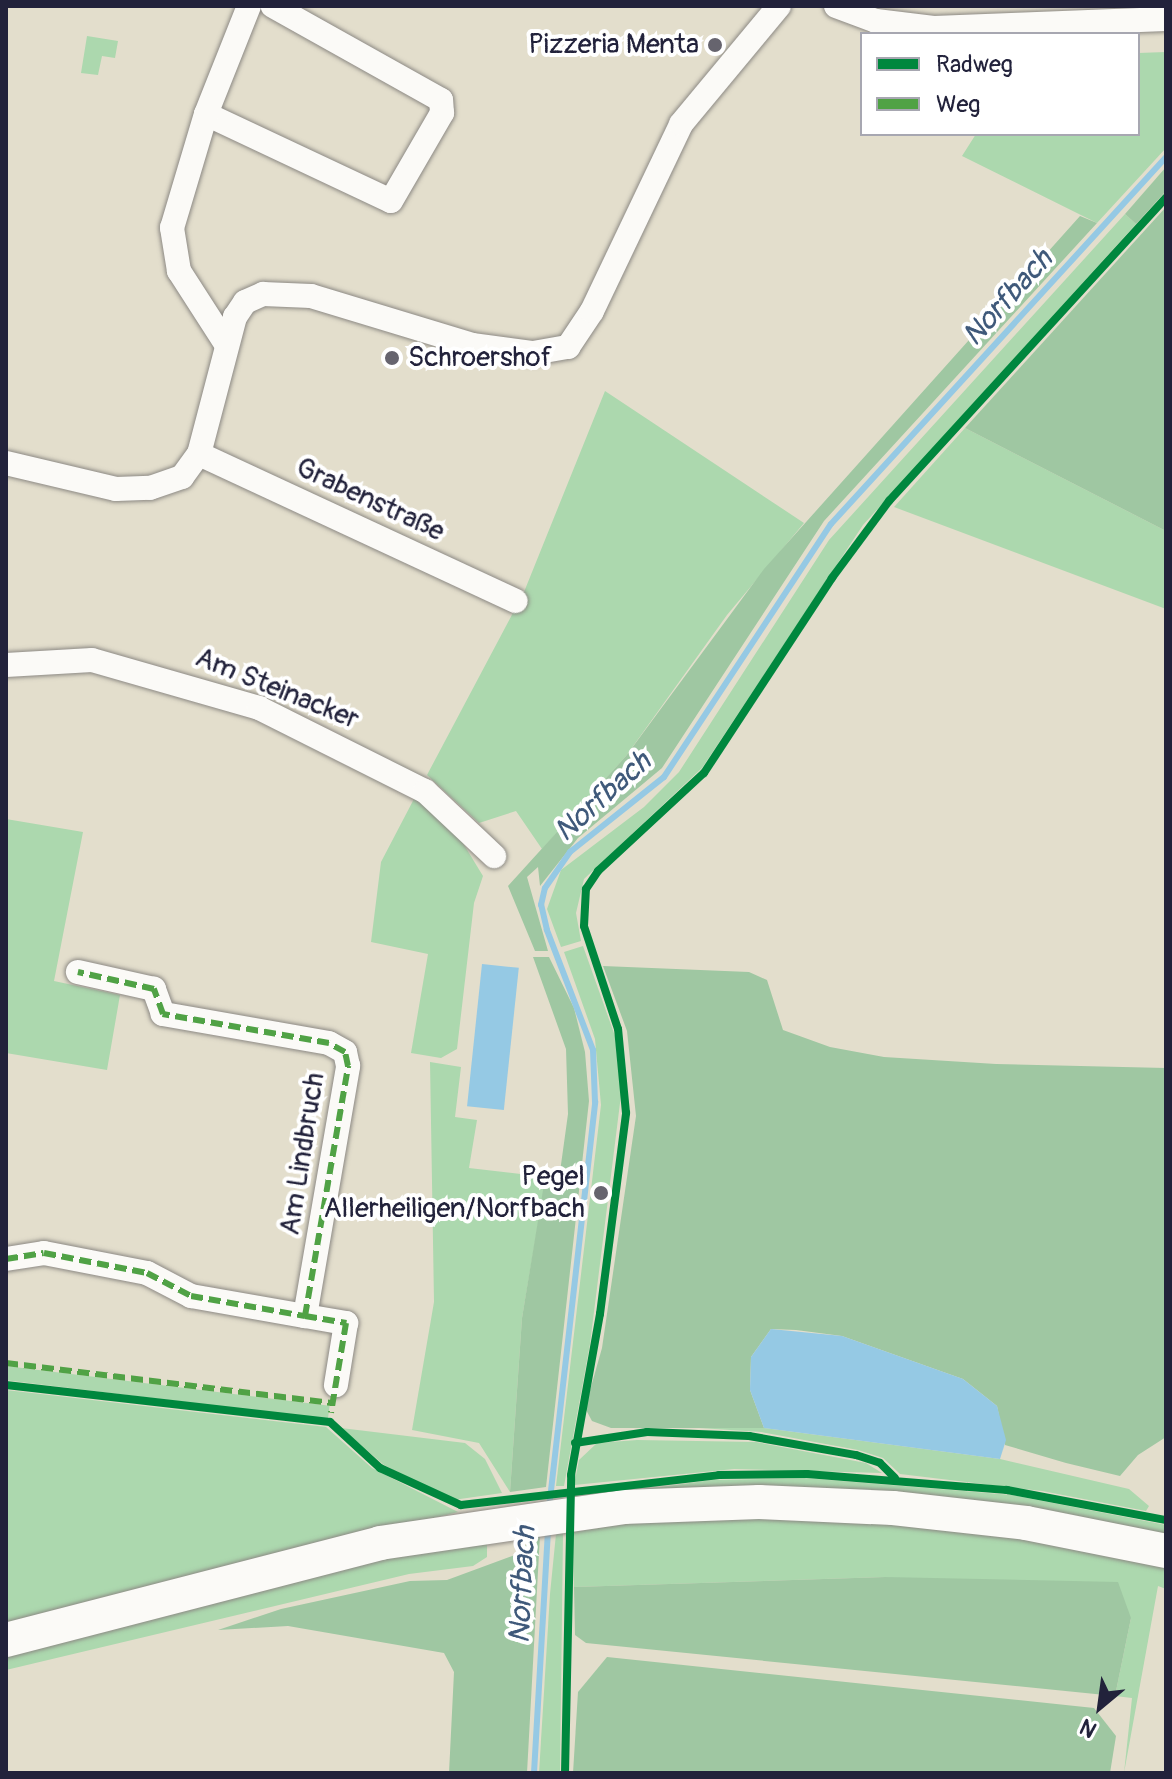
<!DOCTYPE html>
<meta charset="utf-8">
<style>
body{margin:0}
#map{position:relative;width:1172px;height:1779px;overflow:hidden;background:#e3decc;font-family:Pangolin,sans-serif}
div>[style]{position:absolute}
.green>*{inset:0;background:#acd8ae;transform-origin:0 0}
.forest>*{inset:0;background:#9fc7a2}
.water>*{inset:0;background:#95c9e4;transform-origin:0 0}
.stream>*{height:6px;margin:-3px;padding:0 3px;transform-origin:3px;border-radius:3px;background:#95c9e4}
.roads{filter:drop-shadow(0 0 2px #8c8984) drop-shadow(0 0 2px #8c8984)}
.street>*{height:24px;margin:-12px;padding:0 12px;transform-origin:12px;border-radius:12px;background:#fbfaf7}
.secondary>*{height:34px;margin:-17px;padding:0 17px;transform-origin:17px;border-radius:17px;background:#fbfaf7}
.quiet>*{height:6px;margin-top:-3px;transform-origin:0;background:repeating-linear-gradient(90deg,#50a245 0 12px,transparent 0 18px)}
.cycleway>*{height:8px;margin:-4px;padding:0 4px;transform-origin:4px;border-radius:4px;background:#00873e}
.dots>*{width:22px;height:22px;translate:-50% -50%;box-sizing:border-box;border:4px solid #fff;border-radius:50%}
span{translate:-50% -50%;white-space:nowrap;text-align:center;line-height:1.15;-webkit-text-stroke:8px #fff;paint-order:stroke}
.poi-label{font-size:28px;color:#22223b}
.right{translate:-100% -50%;text-align:right}
.left{translate:0 -50%;text-align:left}
.street-label{font-size:28px;color:#22223b}
.water-label{font-size:30px;color:#3f597a;font-style:italic}
.frame{position:absolute;inset:0;border:8px solid #22223b;pointer-events:none}
.legend{position:absolute;left:860px;top:32px;width:280px;height:104px;box-sizing:border-box;background:#fff;border:2px solid #a7a7b1;margin:0;padding:10px 14px;list-style:none;font-size:24px;color:#22223b}
.legend li{display:flex;align-items:center;gap:16px;height:40px}
.legend b{width:40px;border:2px solid #a7a7b1}
.north{position:absolute;left:1060px;top:1667px;width:80px;height:80px;-webkit-text-stroke:6px #fff;paint-order:stroke;rotate:209deg;font-size:22px;font-weight:700;line-height:32px;text-align:center;color:#22223b}
.north::after{content:'';display:block;margin:auto;width:28px;height:36px;background:#22223b;clip-path:polygon(50% 0,100% 100%,50% 72%,0 100%)}
</style>
<div id="map">
<div class="green">
<i style="clip-path:polygon(87px 36px,118px 41px,115px 58px,102px 56px,98px 75px,81px 73px)"></i>
<i style="clip-path:polygon(1166px 52px,1166px 148px,1097px 223px,962px 156px,976px 134px,1138px 134px,1138px 53px)"></i>
<i style="clip-path:polygon(1125px 214px,1136px 224px,863px 525px,702px 768px,584px 879px,576px 913px,581px 941px,561px 947px,547px 909px,561px 870px,644px 807px,679px 772px,829px 540px)"></i>
<i style="clip-path:polygon(605px 391px,804px 523px,727px 615px,626px 756px,542px 849px,516px 811px,479px 823px,427px 775px,524px 592px)"></i>
<i style="clip-path:polygon(965px 428px,1166px 531px,1166px 609px,894px 507px)"></i>
<i style="clip-path:polygon(415px 797px,458px 835px,483px 876px,474px 903px,457px 1049px,441px 1058px,411px 1053px,428px 954px,371px 942px,381px 862px)"></i>
<i style="clip-path:polygon(6px 819px,83px 832px,54px 981px,120px 995px,107px 1070px,6px 1053px)"></i>
<i style="clip-path:polygon(583px 946px,615px 1036px,621px 1095px,590px 1344px,564px 1486px,556px 1486px,601px 1105px,595px 1039px,564px 952px)"></i>
<i style="clip-path:polygon(430px 1062px,461px 1067px,455px 1117px,477px 1120px,469px 1168px,546px 1177px,522px 1318px,510px 1492px,479px 1443px,412px 1430px,434px 1302px)"></i>
<i style="left:6px;top:1366px;width:326px;height:14px;rotate:7deg"></i>
<i style="clip-path:polygon(6px 1390px,326px 1427px,372px 1468px,458px 1512px,6px 1626px)"></i>
<i style="clip-path:polygon(653px 1425px,764px 1428px,1000px 1459px,1129px 1489px,1149px 1506px,1146px 1511px,1042px 1491px,900px 1474px,883px 1458px,858px 1450px,761px 1432px)"></i>
<i style="clip-path:polygon(341px 1428px,465px 1443px,485px 1459px,502px 1493px,453px 1500px,384px 1465px)"></i>
<i style="clip-path:polygon(637px 1440px,756px 1442px,866px 1463px,882px 1473px,734px 1469px,574px 1485px,579px 1460px,597px 1443px)"></i>
<i style="clip-path:polygon(805px 1478px,1012px 1495px,1166px 1525px,1166px 1535px,623px 1492px,712px 1480px)"></i>
<i style="clip-path:polygon(746px 1518px,855px 1520px,982px 1532px,1166px 1566px,1166px 1589px,1158px 1586px,1124px 1773px,1132px 1698px,1115px 1696px,1131px 1618px,885px 1577px,574px 1587px,573px 1532px,638px 1522px)"></i>
<i style="clip-path:polygon(563px 1533px,560px 1773px,539px 1773px,550px 1594px,556px 1534px)"></i>
<i style="clip-path:polygon(487px 1543px,487px 1557px,473px 1566px,409px 1574px,6px 1670px,6px 1652px,394px 1555px)"></i>
</div>
<div class="forest">
<i style="clip-path:polygon(1166px 167px,1166px 191px,1136px 224px,1125px 214px)"></i>
<i style="clip-path:polygon(1166px 207px,1166px 531px,965px 428px)"></i>
<i style="clip-path:polygon(1080px 216px,1097px 223px,824px 521px,662px 768px,578px 838px,540px 886px,538px 867px,527px 877px,548px 951px,535px 951px,508px 886px,626px 756px,764px 569px)"></i>
<i style="clip-path:polygon(533px 957px,549px 957px,574px 1008px,585px 1052px,589px 1101px,546px 1487px,510px 1492px,522px 1318px,543px 1190px,546px 1177px,559px 1179px,568px 1114px,566px 1049px)"></i>
<i style="clip-path:polygon(603px 966px,749px 972px,767px 980px,783px 1030px,830px 1047px,884px 1057px,996px 1064px,1166px 1068px,1166px 1437px,1138px 1455px,1120px 1476px,1066px 1463px,1005px 1445px,997px 1406px,963px 1379px,842px 1336px,796px 1330px,771px 1329px,751px 1357px,750px 1390px,764px 1428px,611px 1428px,592px 1421px,585px 1408px,602px 1348px,636px 1116px,627px 1031px)"></i>
<i style="clip-path:polygon(540px 1535px,527px 1773px,449px 1773px,454px 1672px,444px 1653px,288px 1626px,218px 1630px,281px 1609px,410px 1581px,447px 1580px,515px 1555px,526px 1545px,526px 1537px)"></i>
<i style="clip-path:polygon(885px 1577px,1118px 1582px,1131px 1618px,1115px 1696px,586px 1643px,575px 1635px,574px 1587px)"></i>
<i style="clip-path:polygon(607px 1657px,1094px 1708px,1116px 1736px,1110px 1773px,573px 1773px,578px 1692px)"></i>
</div>
<div class="water">
<i style="left:482px;top:964px;width:37px;height:143px;rotate:6deg"></i>
<i style="clip-path:polygon(771px 1329px,842px 1336px,963px 1379px,997px 1406px,1006px 1440px,1000px 1459px,764px 1428px,750px 1390px,751px 1357px)"></i>
</div>
<div class="stream">
<i style="left:549px;top:1508px;width:409px;rotate:-83.5deg"></i>
<i style="left:595px;top:1102px;width:52px;rotate:-92.2deg"></i>
<i style="left:593px;top:1050px;width:129px;rotate:-111deg"></i>
<i style="left:547px;top:930px;width:26px;rotate:-103deg"></i>
<i style="left:541px;top:905px;width:17px;rotate:-77deg"></i>
<i style="left:545px;top:888px;width:44px;rotate:-55.2deg"></i>
<i style="left:570px;top:852px;width:120px;rotate:-38.6deg"></i>
<i style="left:664px;top:777px;width:303px;rotate:-56.6deg"></i>
<i style="left:831px;top:524px;width:497px;rotate:-47.6deg"></i>
<i style="left:534px;top:1773px;width:242px;rotate:-86.7deg"></i>
</div>
<div class="roads">
<div class="street">
<i style="left:836px;top:6px;width:43px;rotate:20.6deg"></i>
<i style="left:876px;top:21px;width:58px;rotate:6.9deg"></i>
<i style="left:934px;top:28px;width:232px;rotate:-2.2deg"></i>
<i style="left:206px;top:114px;width:204px;rotate:25.2deg"></i>
<i style="left:391px;top:201px;width:102px;rotate:-59.9deg"></i>
<i style="left:442px;top:113px;width:13px;rotate:-94deg"></i>
<i style="left:441px;top:100px;width:193px;rotate:-150.8deg"></i>
<i style="left:226px;top:344px;width:87px;rotate:-122.8deg"></i>
<i style="left:179px;top:271px;width:44px;rotate:-99.2deg"></i>
<i style="left:172px;top:228px;width:119px;rotate:-73.4deg"></i>
<i style="left:206px;top:114px;width:116px;rotate:-68.3deg"></i>
<i style="left:199px;top:454px;width:349px;rotate:24.9deg"></i>
<i style="left:6px;top:463px;width:113px;rotate:13.3deg"></i>
<i style="left:116px;top:489px;width:34px;rotate:-2deg"></i>
<i style="left:150px;top:488px;width:34px;rotate:-19deg"></i>
<i style="left:182px;top:477px;width:29px;rotate:-54deg"></i>
<i style="left:199px;top:454px;width:142px;rotate:-75.3deg"></i>
<i style="left:235px;top:317px;width:18px;rotate:-56deg"></i>
<i style="left:245px;top:302px;width:20px;rotate:-24deg"></i>
<i style="left:263px;top:294px;width:48px;rotate:2.4deg"></i>
<i style="left:311px;top:296px;width:168px;rotate:16.9deg"></i>
<i style="left:472px;top:345px;width:62px;rotate:7.5deg"></i>
<i style="left:533px;top:353px;width:36px;rotate:-10deg"></i>
<i style="left:568px;top:347px;width:43px;rotate:-56.3deg"></i>
<i style="left:592px;top:311px;width:207px;rotate:-64.5deg"></i>
<i style="left:681px;top:124px;width:153px;rotate:-50.3deg"></i>
<i style="left:6px;top:665px;width:86px;rotate:-3.3deg"></i>
<i style="left:92px;top:660px;width:174px;rotate:16deg"></i>
<i style="left:259px;top:708px;width:186px;rotate:26.6deg"></i>
<i style="left:425px;top:791px;width:95px;rotate:43.3deg"></i>
<i style="left:6px;top:1259px;width:38px;rotate:-9deg"></i>
<i style="left:44px;top:1253px;width:105px;rotate:11deg"></i>
<i style="left:147px;top:1273px;width:50px;rotate:27.6deg"></i>
<i style="left:191px;top:1296px;width:116px;rotate:10deg"></i>
<i style="left:305px;top:1316px;width:254px;rotate:-80.2deg"></i>
<i style="left:348px;top:1066px;width:14px;rotate:-102deg"></i>
<i style="left:345px;top:1052px;width:18px;rotate:-151deg"></i>
<i style="left:329px;top:1043px;width:169px;rotate:-170.1deg"></i>
<i style="left:163px;top:1014px;width:27px;rotate:-110deg"></i>
<i style="left:154px;top:989px;width:78px;rotate:-167.4deg"></i>
<i style="left:305px;top:1316px;width:42px;rotate:9.7deg"></i>
<i style="left:346px;top:1323px;width:63px;rotate:99.2deg"></i>
</div>
<div class="secondary">
<i style="left:6px;top:1640px;width:386px;rotate:-14.5deg"></i>
<i style="left:380px;top:1543px;width:246px;rotate:-8.4deg"></i>
<i style="left:623px;top:1507px;width:136px;rotate:-2.1deg"></i>
<i style="left:759px;top:1502px;width:134px;rotate:2.6deg"></i>
<i style="left:893px;top:1508px;width:134px;rotate:6.4deg"></i>
<i style="left:1026px;top:1523px;width:143px;rotate:11.3deg"></i>
</div>
</div>
<div class="quiet">
<i style="left:6px;top:1259px;width:38px;rotate:-9deg"></i>
<i style="left:44px;top:1253px;width:105px;rotate:11deg"></i>
<i style="left:147px;top:1273px;width:50px;rotate:27.6deg"></i>
<i style="left:191px;top:1296px;width:116px;rotate:10deg"></i>
<i style="left:305px;top:1316px;width:254px;rotate:-80.2deg"></i>
<i style="left:348px;top:1066px;width:14px;rotate:-102deg"></i>
<i style="left:345px;top:1052px;width:18px;rotate:-151deg"></i>
<i style="left:329px;top:1043px;width:169px;rotate:-170.1deg"></i>
<i style="left:163px;top:1014px;width:27px;rotate:-110deg"></i>
<i style="left:154px;top:989px;width:78px;rotate:-167.4deg"></i>
<i style="left:305px;top:1316px;width:42px;rotate:9.7deg"></i>
<i style="left:346px;top:1323px;width:91px;rotate:99.5deg"></i>
<i style="left:6px;top:1363px;width:328px;rotate:7deg"></i>
</div>
<div class="cycleway">
<i style="left:6px;top:1385px;width:326px;rotate:6.5deg"></i>
<i style="left:330px;top:1422px;width:68px;rotate:42.6deg"></i>
<i style="left:380px;top:1468px;width:89px;rotate:24.6deg"></i>
<i style="left:461px;top:1505px;width:260px;rotate:-6.6deg"></i>
<i style="left:719px;top:1475px;width:88px;rotate:-0.7deg"></i>
<i style="left:807px;top:1474px;width:201px;rotate:4.6deg"></i>
<i style="left:1007px;top:1490px;width:162px;rotate:10.7deg"></i>
<i style="left:575px;top:1443px;width:73px;rotate:-8.7deg"></i>
<i style="left:647px;top:1432px;width:102px;rotate:2.2deg"></i>
<i style="left:749px;top:1436px;width:109px;rotate:10.1deg"></i>
<i style="left:856px;top:1455px;width:25px;rotate:18deg"></i>
<i style="left:880px;top:1463px;width:21px;rotate:45deg"></i>
<i style="left:565px;top:1773px;width:298px;rotate:-88.8deg"></i>
<i style="left:571px;top:1475px;width:164px;rotate:-79.8deg"></i>
<i style="left:600px;top:1314px;width:203px;rotate:-82.6deg"></i>
<i style="left:626px;top:1113px;width:84px;rotate:-95.4deg"></i>
<i style="left:618px;top:1029px;width:108px;rotate:-108.3deg"></i>
<i style="left:584px;top:926px;width:37px;rotate:-87deg"></i>
<i style="left:586px;top:889px;width:22px;rotate:-56deg"></i>
<i style="left:598px;top:871px;width:144px;rotate:-42.8deg"></i>
<i style="left:704px;top:773px;width:233px;rotate:-56.7deg"></i>
<i style="left:832px;top:578px;width:96px;rotate:-53.5deg"></i>
<i style="left:889px;top:501px;width:411px;rotate:-47.6deg"></i>
</div>
<div class="dots">
<i style="left:715px;top:45px;background:#66646e"></i>
<i style="left:392px;top:358px;background:#66646e"></i>
<i style="left:601px;top:1193px;background:#66646e"></i>
</div>
<div class="poi-label">
<span class="right" style="left:699px;top:45px">Pizzeria Menta</span>
<span class="left" style="left:408px;top:358px">Schroershof</span>
<span class="right" style="left:585px;top:1193px">Pegel<br>Allerheiligen/Norfbach</span>
</div>
<div class="street-label">
<span style="left:370px;top:500px;rotate:25deg">Grabenstraße</span>
<span style="left:277px;top:689px;rotate:22deg">Am Steinacker</span>
<span style="left:303px;top:1154px;rotate:-81deg">Am Lindbruch</span>
</div>
<div class="water-label">
<span style="left:1008px;top:298px;rotate:-48deg">Norfbach</span>
<span style="left:603px;top:797px;rotate:-42deg">Norfbach</span>
<span style="left:523px;top:1585px;rotate:-87deg">Norfbach</span>
</div>
<div class="frame"></div>
<ul class="legend">
<li><b style="height:10px;background:#00873e"></b>Radweg</li>
<li><b style="height:10px;background:#50a245"></b>Weg</li>
</ul>
<div class="north">N</div>
</div>
